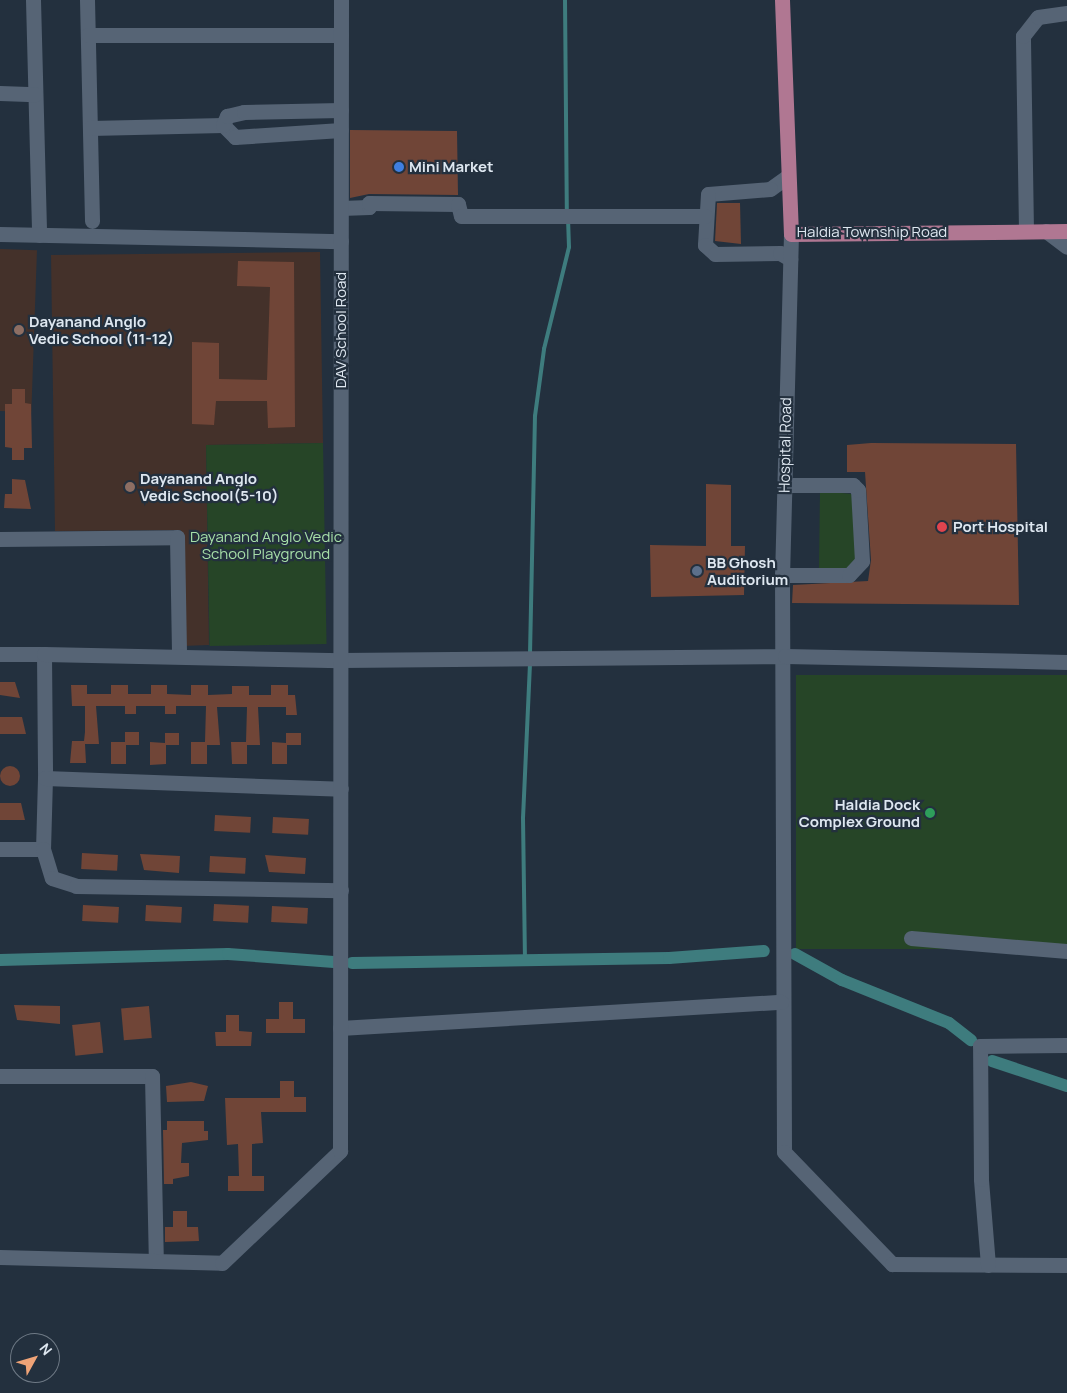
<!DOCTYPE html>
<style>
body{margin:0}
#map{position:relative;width:1067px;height:1393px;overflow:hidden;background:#23303e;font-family:Manrope,sans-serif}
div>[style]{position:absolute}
.education>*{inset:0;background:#44312a;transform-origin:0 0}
.green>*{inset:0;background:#264527;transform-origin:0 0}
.stream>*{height:4px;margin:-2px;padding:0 2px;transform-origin:2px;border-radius:2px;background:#3e7c7e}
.canal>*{height:12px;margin:-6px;padding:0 6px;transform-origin:6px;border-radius:6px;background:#3e7c7e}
.building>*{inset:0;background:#704537;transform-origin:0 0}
.round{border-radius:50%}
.minor>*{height:15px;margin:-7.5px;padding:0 7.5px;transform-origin:7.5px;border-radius:7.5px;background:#566475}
.major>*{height:15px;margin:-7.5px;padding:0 7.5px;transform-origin:7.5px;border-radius:7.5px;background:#b07792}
.dots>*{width:14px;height:14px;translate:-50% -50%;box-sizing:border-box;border:2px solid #23303e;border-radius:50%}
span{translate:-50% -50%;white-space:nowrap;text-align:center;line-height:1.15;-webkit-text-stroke:4.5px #23303e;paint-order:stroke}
.poi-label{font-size:15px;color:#dee7f0;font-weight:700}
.left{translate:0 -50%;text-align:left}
.right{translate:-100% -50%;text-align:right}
.street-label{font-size:15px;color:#dee7f0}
.park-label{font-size:15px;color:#a7dfa8}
.north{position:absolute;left:10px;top:1333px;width:50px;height:50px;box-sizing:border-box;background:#23303e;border:1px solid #6e7985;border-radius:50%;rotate:51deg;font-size:14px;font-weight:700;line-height:20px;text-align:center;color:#dee7f0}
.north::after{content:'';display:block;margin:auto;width:18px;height:22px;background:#efa377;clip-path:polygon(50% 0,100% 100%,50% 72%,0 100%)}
</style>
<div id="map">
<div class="education">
<i style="left:0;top:249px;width:37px;height:162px;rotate:2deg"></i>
<i style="clip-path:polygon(320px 252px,323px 443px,206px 445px,209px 645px,183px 646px,181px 530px,55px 531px,51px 255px)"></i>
</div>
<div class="green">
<i style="left:323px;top:443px;width:201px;height:117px;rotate:89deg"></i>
<i style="clip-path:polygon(820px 491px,852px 494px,857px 558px,847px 569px,819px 569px)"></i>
<i style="left:1067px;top:675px;width:274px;height:271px;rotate:90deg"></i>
</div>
<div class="stream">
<i style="left:565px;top:0;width:213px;rotate:89.5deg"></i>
<i style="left:530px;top:654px;width:238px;rotate:-88.8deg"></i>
<i style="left:535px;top:416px;width:68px;rotate:-82.3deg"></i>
<i style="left:544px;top:349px;width:105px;rotate:-76.2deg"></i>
<i style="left:569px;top:247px;width:27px;rotate:-92deg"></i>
<i style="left:525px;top:961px;width:143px;rotate:-90.8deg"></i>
<i style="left:523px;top:818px;width:157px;rotate:-87.4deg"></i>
</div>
<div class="canal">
<i style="left:795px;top:954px;width:54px;rotate:29deg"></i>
<i style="left:842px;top:980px;width:115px;rotate:21.9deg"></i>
<i style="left:949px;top:1023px;width:28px;rotate:38deg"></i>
<i style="left:0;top:960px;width:228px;rotate:-1.5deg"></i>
<i style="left:228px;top:954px;width:106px;rotate:4.3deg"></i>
<i style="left:352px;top:963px;width:317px;rotate:-0.9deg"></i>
<i style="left:669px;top:958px;width:95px;rotate:-4.2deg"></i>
<i style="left:992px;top:1061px;width:79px;rotate:18.4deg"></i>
</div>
<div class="building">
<i style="clip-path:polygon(350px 130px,457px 131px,458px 195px,369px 194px,350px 198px)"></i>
<i style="clip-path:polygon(717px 203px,740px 203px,741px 244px,715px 241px)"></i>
<i style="clip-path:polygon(238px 261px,294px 262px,295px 427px,268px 428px,267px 401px,216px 401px,214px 425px,192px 424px,192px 342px,219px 343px,219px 379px,267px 380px,270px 287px,237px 286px)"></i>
<i style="clip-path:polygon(12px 389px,25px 389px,25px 403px,31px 404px,32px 448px,24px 448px,24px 460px,12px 460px,12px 448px,5px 447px,5px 404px,12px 404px)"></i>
<i style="clip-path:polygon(871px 443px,1016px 444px,1019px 605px,792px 603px,793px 585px,868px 581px,871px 560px,865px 472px,847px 472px,847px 445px)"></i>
<i style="clip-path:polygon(12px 479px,25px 480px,31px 509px,4px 508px,5px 494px,12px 494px)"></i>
<i style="clip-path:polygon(706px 484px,731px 485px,731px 546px,745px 546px,744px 595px,651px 597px,650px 545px,706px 546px)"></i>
<i style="clip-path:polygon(0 682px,15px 682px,20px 698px,0 695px)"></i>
<i style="clip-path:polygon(71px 685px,87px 685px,87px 694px,111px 694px,111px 685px,128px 685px,128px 694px,151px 694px,151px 685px,167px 685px,167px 694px,191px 695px,191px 685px,208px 685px,208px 695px,232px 694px,232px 686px,249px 686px,249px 695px,271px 695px,271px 685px,288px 685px,288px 695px,295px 695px,297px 715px,286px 715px,286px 707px,258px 707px,260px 745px,247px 745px,247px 764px,232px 764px,231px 742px,246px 742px,247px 707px,217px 707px,220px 745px,207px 745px,207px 764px,191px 764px,191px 742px,205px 742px,206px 706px,176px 706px,176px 714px,165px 714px,165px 706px,136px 706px,136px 714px,125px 714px,125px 706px,96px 706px,99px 744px,85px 744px,86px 763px,70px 763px,72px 741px,84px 741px,85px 732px,85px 706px,72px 706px)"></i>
<i style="clip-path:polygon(0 717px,22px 717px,26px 734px,0 734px)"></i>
<i style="clip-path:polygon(125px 732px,139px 732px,139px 745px,126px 745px,126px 764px,111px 764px,111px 742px,125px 742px)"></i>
<i style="clip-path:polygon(165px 733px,179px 733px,179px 745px,166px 745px,166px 764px,150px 765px,150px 742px,165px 743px)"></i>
<i style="clip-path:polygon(286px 733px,301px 733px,301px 745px,287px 745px,287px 764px,272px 764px,272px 742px,286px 743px)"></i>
<i class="round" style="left:0;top:766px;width:20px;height:20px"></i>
<i style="clip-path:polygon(0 803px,21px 803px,25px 820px,0 820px)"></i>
<i style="left:215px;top:815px;width:36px;height:16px;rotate:3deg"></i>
<i style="left:273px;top:817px;width:36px;height:16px;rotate:3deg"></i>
<i style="left:82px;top:853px;width:36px;height:16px;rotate:3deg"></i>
<i style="clip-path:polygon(140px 854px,180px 856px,179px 873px,144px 870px)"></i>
<i style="clip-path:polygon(265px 855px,306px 858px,305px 874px,269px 872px)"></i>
<i style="left:210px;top:856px;width:36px;height:16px;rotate:3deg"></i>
<i style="left:214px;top:904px;width:35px;height:17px;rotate:3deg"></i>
<i style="left:83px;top:905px;width:36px;height:16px;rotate:3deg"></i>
<i style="left:146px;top:905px;width:36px;height:16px;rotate:3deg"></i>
<i style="left:272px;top:906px;width:36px;height:16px;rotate:3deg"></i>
<i style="clip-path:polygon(279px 1002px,293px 1002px,293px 1019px,305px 1019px,305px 1033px,266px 1033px,266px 1019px,279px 1019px)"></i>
<i style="clip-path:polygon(14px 1005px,60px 1006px,60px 1024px,17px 1020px)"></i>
<i style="left:149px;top:1006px;width:32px;height:28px;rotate:85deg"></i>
<i style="clip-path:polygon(226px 1015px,239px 1015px,239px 1031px,252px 1032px,251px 1046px,216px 1046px,215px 1032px,226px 1032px)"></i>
<i style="left:100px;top:1022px;width:31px;height:28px;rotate:84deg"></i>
<i style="clip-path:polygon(280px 1081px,294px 1081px,294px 1097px,306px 1097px,306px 1112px,261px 1112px,263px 1143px,252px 1144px,252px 1176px,264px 1176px,264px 1191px,228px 1191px,228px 1176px,239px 1176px,238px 1144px,227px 1145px,225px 1098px,280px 1098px)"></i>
<i style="clip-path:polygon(191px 1082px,208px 1086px,204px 1101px,167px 1102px,166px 1086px)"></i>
<i style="clip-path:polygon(167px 1121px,204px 1121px,204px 1131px,208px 1131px,208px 1140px,182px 1143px,181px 1163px,189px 1163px,189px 1176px,173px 1179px,173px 1184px,164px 1184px,163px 1130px,167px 1130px)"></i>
<i style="clip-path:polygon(173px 1211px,187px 1211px,187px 1227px,198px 1227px,199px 1241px,165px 1242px,165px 1227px,173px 1227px)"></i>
</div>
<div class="minor">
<i style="left:33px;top:0;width:235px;rotate:88.5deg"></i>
<i style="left:87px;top:0;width:221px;rotate:88.7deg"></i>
<i style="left:88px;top:35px;width:253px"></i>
<i style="left:0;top:93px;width:35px;rotate:2deg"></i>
<i style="left:223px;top:125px;width:17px;rotate:45deg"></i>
<i style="left:235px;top:137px;width:106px;rotate:-3.8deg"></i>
<i style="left:90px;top:128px;width:133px;rotate:-1.3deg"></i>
<i style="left:223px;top:125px;width:10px;rotate:-66deg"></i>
<i style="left:227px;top:116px;width:17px;rotate:-13deg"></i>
<i style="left:244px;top:112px;width:97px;rotate:-1.2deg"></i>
<i style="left:788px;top:176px;width:22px;rotate:144deg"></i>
<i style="left:770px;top:189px;width:62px;rotate:175.4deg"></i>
<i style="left:708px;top:194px;width:51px;rotate:93.4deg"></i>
<i style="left:705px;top:245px;width:13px;rotate:42deg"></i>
<i style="left:715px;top:254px;width:65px;rotate:-0.9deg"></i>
<i style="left:780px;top:253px;width:12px;rotate:31deg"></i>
<i style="left:341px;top:208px;width:28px;rotate:-2deg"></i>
<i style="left:369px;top:207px;width:4px;rotate:-90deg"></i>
<i style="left:369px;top:203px;width:89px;rotate:0.6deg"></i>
<i style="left:458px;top:204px;width:12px;rotate:76deg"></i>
<i style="left:461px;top:216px;width:244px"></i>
<i style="left:1026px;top:231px;width:195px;rotate:-90.9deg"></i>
<i style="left:1023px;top:36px;width:24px;rotate:-52deg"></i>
<i style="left:1038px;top:17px;width:29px;rotate:-8deg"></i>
<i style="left:1046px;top:231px;width:26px;rotate:37deg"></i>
<i style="left:0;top:234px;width:341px;rotate:1.2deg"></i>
<i style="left:791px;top:234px;width:341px;rotate:91.5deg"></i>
<i style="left:782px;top:575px;width:577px;rotate:89.8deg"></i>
<i style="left:784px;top:1152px;width:156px;rotate:46deg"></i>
<i style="left:892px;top:1264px;width:175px;rotate:0.3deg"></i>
<i style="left:0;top:539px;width:177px;rotate:-0.6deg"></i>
<i style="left:177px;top:537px;width:119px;rotate:89deg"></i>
<i style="left:782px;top:575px;width:67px"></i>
<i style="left:849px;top:575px;width:19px;rotate:-47deg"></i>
<i style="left:862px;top:561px;width:71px;rotate:-93.2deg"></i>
<i style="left:858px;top:490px;width:7px;rotate:-135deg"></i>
<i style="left:853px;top:485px;width:69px;rotate:180deg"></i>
<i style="left:0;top:654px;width:44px"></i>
<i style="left:44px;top:654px;width:124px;rotate:89.5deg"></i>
<i style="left:45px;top:778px;width:71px;rotate:91.6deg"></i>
<i style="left:43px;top:849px;width:43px;rotate:180deg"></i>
<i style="left:44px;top:654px;width:297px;rotate:1.2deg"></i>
<i style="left:341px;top:660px;width:444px;rotate:-0.5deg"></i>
<i style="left:785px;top:656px;width:282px;rotate:1.2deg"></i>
<i style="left:45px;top:778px;width:296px;rotate:2.1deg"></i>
<i style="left:43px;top:849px;width:30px;rotate:73deg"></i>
<i style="left:52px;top:878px;width:25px;rotate:18deg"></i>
<i style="left:76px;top:886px;width:265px;rotate:0.9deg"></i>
<i style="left:911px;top:938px;width:157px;rotate:4.8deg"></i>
<i style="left:340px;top:1028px;width:442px;rotate:-3.4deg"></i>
<i style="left:0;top:1076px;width:152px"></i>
<i style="left:152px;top:1076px;width:185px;rotate:88.8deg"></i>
<i style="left:0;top:1257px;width:222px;rotate:1.5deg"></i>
<i style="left:222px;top:1263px;width:163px;rotate:-43.5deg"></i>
<i style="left:340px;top:1151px;width:1151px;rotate:-89.95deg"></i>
<i style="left:988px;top:1265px;width:86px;rotate:-94.7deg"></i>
<i style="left:981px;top:1179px;width:133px;rotate:-90.4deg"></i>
<i style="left:980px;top:1046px;width:87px;rotate:-0.7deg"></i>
</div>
<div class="major">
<i style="left:782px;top:0;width:234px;rotate:87.8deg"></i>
<i style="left:791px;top:234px;width:276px;rotate:-0.6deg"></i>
</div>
<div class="dots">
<i style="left:399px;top:167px;background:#3f7fe0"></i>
<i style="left:19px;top:330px;background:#8d6e63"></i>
<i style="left:130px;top:487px;background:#8d6e63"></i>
<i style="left:942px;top:527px;background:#e0444e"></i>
<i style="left:697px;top:571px;background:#5c6f8a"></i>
<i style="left:930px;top:813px;background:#2e9e5b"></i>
</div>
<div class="poi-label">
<span class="left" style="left:409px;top:167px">Mini Market</span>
<span class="left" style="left:29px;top:330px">Dayanand Anglo<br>Vedic School (11-12)</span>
<span class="left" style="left:140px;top:487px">Dayanand Anglo<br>Vedic School(5-10)</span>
<span class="left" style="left:953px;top:527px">Port Hospital</span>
<span class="left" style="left:707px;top:571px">BB Ghosh<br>Auditorium</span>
<span class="right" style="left:920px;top:813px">Haldia Dock<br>Complex Ground</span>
</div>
<div class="street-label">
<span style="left:872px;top:232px">Haldia Township Road</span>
<span style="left:341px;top:330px;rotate:-90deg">DAV School Road</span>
<span style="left:785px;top:445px;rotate:-89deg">Hospital Road</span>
</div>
<div class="park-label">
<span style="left:266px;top:545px">Dayanand Anglo Vedic<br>School Playground</span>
</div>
<div class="north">N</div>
</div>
